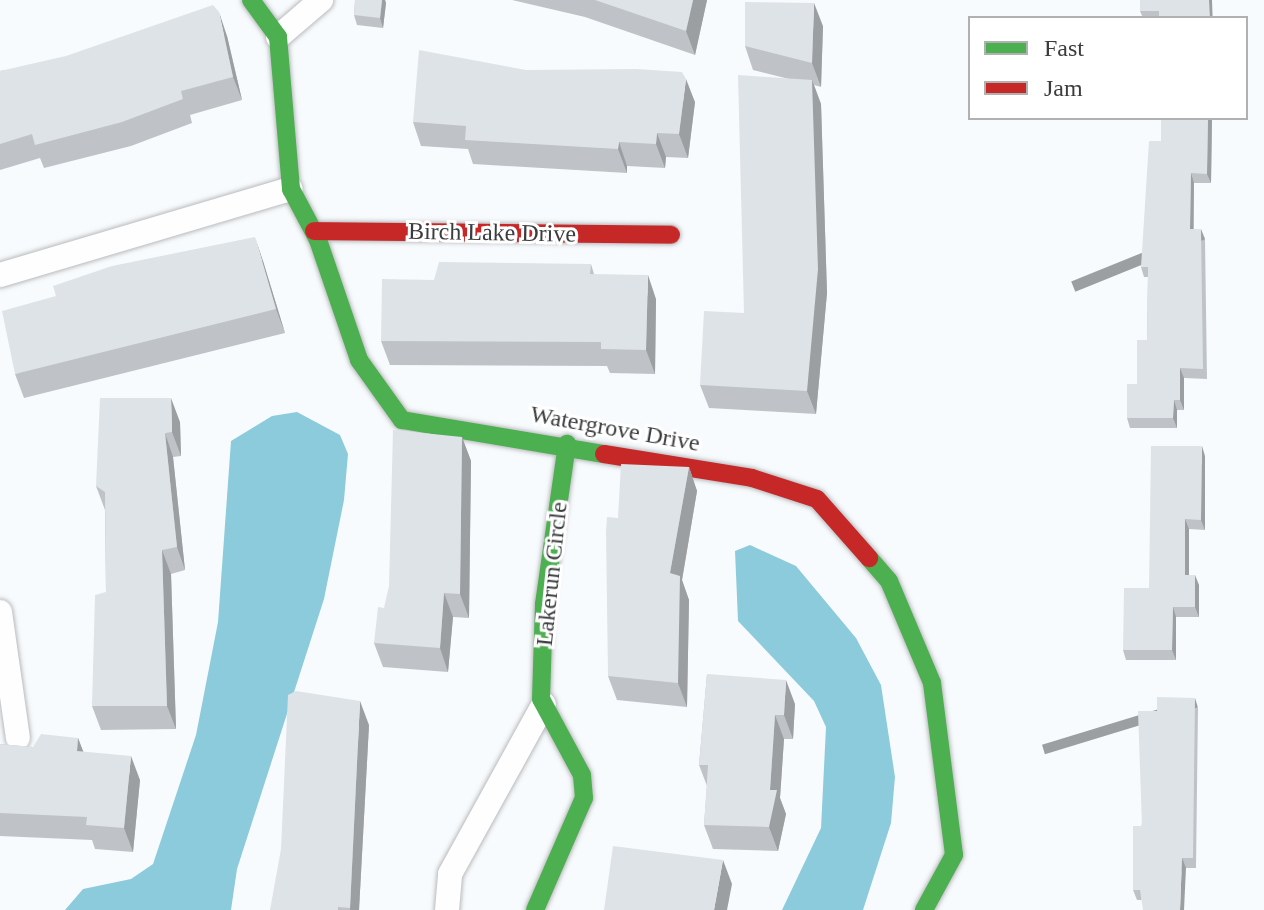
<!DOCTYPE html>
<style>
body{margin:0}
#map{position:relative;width:1264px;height:910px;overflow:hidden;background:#f8fbfd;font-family:Georgia,serif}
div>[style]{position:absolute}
.water>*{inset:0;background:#8ccbdc}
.roads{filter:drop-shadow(0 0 2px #b9bbbd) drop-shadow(0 0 2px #b9bbbd)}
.street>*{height:24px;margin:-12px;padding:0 12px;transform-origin:12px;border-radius:12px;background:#fefeff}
.fast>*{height:18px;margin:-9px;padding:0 9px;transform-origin:9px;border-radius:9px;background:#4caf50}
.jam>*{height:18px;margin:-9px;padding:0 9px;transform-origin:9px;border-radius:9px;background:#c62828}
.wall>*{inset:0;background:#bfc3c8}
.shaded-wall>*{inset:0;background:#9b9fa2;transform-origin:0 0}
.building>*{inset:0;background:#dee3e8}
span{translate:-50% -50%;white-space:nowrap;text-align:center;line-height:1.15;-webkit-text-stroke:6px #fff;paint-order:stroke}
.street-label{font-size:24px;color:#3a3c3d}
.legend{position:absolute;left:968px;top:16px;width:280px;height:104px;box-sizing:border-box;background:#fff;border:2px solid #b0b1b1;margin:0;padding:10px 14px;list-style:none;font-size:24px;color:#3a3c3d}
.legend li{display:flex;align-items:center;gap:16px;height:40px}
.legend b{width:40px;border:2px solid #b0b1b1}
</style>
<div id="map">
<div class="water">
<i style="clip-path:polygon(297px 412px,340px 435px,348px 454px,344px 500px,324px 599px,237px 869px,231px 910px,65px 910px,83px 889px,131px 879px,153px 864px,196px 735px,218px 622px,231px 441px,272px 416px)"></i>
<i style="clip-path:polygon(750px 545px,796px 566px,856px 638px,881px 685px,895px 777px,891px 823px,863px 910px,782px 910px,821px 828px,826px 727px,814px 701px,738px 621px,735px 551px)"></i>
</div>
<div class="roads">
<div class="street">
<i style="left:278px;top:37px;width:57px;rotate:-40.7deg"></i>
<i style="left:0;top:275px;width:303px;rotate:-16.5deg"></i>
<i style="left:0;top:612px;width:127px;rotate:81.9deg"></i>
<i style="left:447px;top:910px;width:36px;rotate:-85deg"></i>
<i style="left:450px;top:874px;width:194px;rotate:-61.1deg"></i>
</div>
<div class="fast">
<i style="left:251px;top:0;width:46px;rotate:53.9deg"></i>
<i style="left:278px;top:37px;width:153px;rotate:85.1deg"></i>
<i style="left:291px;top:189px;width:58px;rotate:62.1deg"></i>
<i style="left:318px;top:240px;width:127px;rotate:71.1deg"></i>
<i style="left:359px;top:360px;width:74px;rotate:54.4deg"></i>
<i style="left:402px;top:420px;width:205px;rotate:9.6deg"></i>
<i style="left:869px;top:558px;width:30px;rotate:49deg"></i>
<i style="left:889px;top:581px;width:111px;rotate:67.1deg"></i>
<i style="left:932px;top:683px;width:173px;rotate:82.7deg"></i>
<i style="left:954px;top:855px;width:63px;rotate:118.6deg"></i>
<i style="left:535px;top:910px;width:122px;rotate:-66.4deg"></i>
<i style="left:584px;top:798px;width:23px;rotate:-95deg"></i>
<i style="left:582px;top:775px;width:86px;rotate:-118.3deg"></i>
<i style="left:541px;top:699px;width:95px;rotate:-88.2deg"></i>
<i style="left:544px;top:604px;width:162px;rotate:-81.8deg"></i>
</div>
<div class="jam">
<i style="left:314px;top:231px;width:357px;rotate:0.6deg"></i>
<i style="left:604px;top:454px;width:150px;rotate:9.2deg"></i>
<i style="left:752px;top:478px;width:68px;rotate:17.9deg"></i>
<i style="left:817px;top:499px;width:79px;rotate:48.6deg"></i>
</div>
</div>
<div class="wall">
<i style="clip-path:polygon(355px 0,385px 0,386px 3px,383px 28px,357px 25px,354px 15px)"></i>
<i style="clip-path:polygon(512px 0,707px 0,695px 55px,585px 17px)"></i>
<i style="clip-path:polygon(1140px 0,1212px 0,1213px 18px,1143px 18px,1140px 11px)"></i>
<i style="clip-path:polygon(823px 26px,821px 87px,814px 85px,821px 104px,827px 293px,816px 414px,709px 408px,700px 385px,744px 313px,789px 79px,753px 70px,745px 46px)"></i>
<i style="clip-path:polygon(227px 36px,242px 100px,190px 115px,192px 123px,131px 146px,44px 168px,40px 158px,0 170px,0 71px)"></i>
<i style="clip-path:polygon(695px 102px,688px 158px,666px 157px,665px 168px,627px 166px,627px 173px,473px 164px,468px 149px,421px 146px,413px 122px)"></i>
<i style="clip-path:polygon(1212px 118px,1211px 183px,1194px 183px,1194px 229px,1205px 239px,1207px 379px,1184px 378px,1184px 410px,1177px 410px,1177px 428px,1130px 428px,1127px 418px,1137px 384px,1147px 340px,1148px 277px,1144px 277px,1141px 267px,1161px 141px)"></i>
<i style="clip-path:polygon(263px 261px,285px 333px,24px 398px,15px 374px)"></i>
<i style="clip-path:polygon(591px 264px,594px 274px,656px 299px,655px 374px,610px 373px,607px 366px,390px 365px,381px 341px,434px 280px)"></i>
<i style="clip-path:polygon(180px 422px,181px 456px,173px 457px,185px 570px,171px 574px,176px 729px,101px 730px,92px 706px,106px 592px,105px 510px,96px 486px)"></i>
<i style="clip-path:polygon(462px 437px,471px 461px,469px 618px,453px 617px,448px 672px,383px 667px,374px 643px)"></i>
<i style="clip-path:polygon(1205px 456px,1205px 530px,1189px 529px,1189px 575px,1199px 585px,1199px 617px,1176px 617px,1176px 660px,1126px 660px,1123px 650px)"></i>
<i style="clip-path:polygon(689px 467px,697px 491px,682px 580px,689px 600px,687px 707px,617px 700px,608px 676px,618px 518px)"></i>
<i style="clip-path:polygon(707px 674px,795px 704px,793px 739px,784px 739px,780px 798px,786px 814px,778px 851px,713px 849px,704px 825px,707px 786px,699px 765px)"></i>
<i style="clip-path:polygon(1198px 708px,1196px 868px,1186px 868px,1141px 900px,1137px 900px,1133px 890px,1157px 711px)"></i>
<i style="clip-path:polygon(369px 725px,359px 910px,270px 910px)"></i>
<i style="clip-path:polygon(78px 738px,83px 752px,140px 780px,133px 852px,95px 849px,92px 840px,0 836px,0 744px,33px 747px)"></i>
</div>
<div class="shaded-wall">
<i style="clip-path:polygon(382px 0,385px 0,386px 3px,383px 28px,380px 18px)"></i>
<i style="clip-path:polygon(693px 0,707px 0,695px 55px,686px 31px)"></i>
<i style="left:1209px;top:0;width:3px;height:18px"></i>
<i style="clip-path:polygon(814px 3px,823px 26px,821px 87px,812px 63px)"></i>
<i style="clip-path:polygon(219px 12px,227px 36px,242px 100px,233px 77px)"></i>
<i style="clip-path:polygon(686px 79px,695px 102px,688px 158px,679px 134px)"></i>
<i style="clip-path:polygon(812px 80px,821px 104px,827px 293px,816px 414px,807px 391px)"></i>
<i style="clip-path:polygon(1208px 118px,1212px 118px,1211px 183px,1207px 174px)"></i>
<i style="clip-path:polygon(657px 133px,666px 157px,665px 168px,656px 144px)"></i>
<i style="clip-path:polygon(619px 142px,627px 166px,627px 173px,618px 149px)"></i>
<i style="clip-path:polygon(1191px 173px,1194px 183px,1193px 239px,1190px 229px)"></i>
<i style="left:1201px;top:229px;width:11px;height:140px;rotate:68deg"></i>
<i style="clip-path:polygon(255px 237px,263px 261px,285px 333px,276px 309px)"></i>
<i style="clip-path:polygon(648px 275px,656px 299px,655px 374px,646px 350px)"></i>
<i style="clip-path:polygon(1180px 368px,1184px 378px,1184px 410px,1180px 400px)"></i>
<i style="clip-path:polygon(171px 398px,180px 422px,181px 456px,172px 432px)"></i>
<i style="clip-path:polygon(1174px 400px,1177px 410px,1177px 428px,1173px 418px)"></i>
<i style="clip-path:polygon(165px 433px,173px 457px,185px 570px,177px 547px)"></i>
<i style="clip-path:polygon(462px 437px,471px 461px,469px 618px,460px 594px)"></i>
<i style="clip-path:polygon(1202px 446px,1205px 456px,1205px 530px,1201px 520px)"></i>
<i style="clip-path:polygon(689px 467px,697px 491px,682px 580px,689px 600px,687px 707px,678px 683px,670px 573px)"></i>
<i style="clip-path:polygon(1185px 519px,1189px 529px,1189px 585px,1185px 575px)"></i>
<i style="clip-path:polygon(162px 550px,171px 574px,176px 729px,167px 706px)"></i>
<i style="clip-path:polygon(1195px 575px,1199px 585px,1199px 617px,1195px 607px)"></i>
<i style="clip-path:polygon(444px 593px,453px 617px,448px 672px,440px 648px)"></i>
<i style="clip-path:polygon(1173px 607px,1176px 617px,1176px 660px,1172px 650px)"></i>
<i style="clip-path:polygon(786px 680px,795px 704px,793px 739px,784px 715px)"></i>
<i style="left:1195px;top:698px;width:10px;height:160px;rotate:73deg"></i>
<i style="clip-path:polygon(360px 701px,369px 725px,359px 910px,350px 910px)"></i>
<i style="clip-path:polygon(775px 715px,784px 739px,780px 798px,786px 814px,778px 851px,769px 827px,770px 790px)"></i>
<i style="clip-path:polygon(78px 738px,87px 761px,77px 751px)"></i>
<i style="clip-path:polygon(131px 756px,140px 780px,133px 852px,124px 828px)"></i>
<i style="clip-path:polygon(1182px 858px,1186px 868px,1184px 910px,1180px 910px)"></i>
<i style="clip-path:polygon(723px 860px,732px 884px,727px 910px,714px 910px)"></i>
</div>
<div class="building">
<i style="clip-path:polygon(355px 0,382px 0,380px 18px,354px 15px)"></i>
<i style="clip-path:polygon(595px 0,693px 0,686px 31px)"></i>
<i style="clip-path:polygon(1140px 0,1209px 0,1210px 18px,1159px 18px,1159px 11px,1140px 11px)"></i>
<i style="clip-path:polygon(745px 2px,814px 3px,812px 63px,745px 46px)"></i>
<i style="clip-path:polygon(213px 5px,219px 12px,233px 77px,181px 91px,183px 99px,122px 122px,35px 145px,32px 134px,0 144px,0 71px,66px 56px)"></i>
<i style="clip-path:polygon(419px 50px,526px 70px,637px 69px,682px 72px,686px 79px,679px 134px,657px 133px,656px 144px,619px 142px,618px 149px,465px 140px,466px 126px,413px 122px)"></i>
<i style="clip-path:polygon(738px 75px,812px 80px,818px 269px,807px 391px,700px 385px,704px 311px,744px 313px)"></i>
<i style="clip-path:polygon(1161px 118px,1208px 118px,1207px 174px,1191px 173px,1190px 229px,1201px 229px,1203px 369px,1180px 368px,1180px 400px,1174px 400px,1173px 418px,1127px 418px,1127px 384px,1137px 384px,1137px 340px,1147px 340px,1148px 267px,1141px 267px,1149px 141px,1161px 141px)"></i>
<i style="clip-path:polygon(255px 237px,276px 309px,15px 374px,2px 311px,56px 296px,53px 286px,112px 266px)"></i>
<i style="clip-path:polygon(439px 262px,591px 264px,590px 274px,648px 275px,646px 350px,601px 349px,601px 342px,381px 341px,382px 279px,434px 280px)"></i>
<i style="clip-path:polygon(100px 398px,171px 398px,172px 432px,165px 433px,177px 547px,162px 550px,167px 706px,92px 706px,95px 595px,106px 592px,105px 492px,96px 486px)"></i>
<i style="clip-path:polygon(393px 430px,462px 437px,460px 594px,444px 593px,440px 648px,374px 643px,378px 607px,384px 608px,389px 586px)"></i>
<i style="clip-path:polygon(1151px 446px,1202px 446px,1201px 520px,1185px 519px,1185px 575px,1195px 575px,1195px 607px,1173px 607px,1172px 650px,1123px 650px,1124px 588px,1149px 588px)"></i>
<i style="clip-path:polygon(621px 464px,689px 467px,670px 573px,680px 576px,678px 683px,608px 676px,606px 532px,607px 517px,618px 518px)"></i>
<i style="clip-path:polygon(707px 674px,786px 680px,784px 715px,775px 715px,770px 790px,777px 790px,769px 827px,704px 825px,708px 765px,699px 765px)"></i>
<i style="clip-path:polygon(296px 691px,360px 701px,350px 908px,338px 907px,338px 910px,270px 910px,281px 849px,288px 695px)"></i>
<i style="clip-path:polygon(1157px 697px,1195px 698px,1193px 858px,1182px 858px,1180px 910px,1143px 910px,1140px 890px,1133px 890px,1133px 826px,1142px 826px,1138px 711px,1157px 711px)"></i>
<i style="clip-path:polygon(41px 734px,78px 738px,77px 751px,131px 756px,124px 828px,86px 825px,87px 817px,0 813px,0 744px,33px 747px)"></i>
<i style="clip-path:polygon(613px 846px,723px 860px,714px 910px,604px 910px)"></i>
</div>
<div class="street-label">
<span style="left:492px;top:233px;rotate:1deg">Birch Lake Drive</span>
<span style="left:615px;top:429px;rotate:10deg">Watergrove Drive</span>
<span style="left:552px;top:574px;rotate:-84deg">Lakerun Circle</span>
</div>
<ul class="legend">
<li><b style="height:10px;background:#4caf50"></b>Fast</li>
<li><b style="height:10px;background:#c62828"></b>Jam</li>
</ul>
</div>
